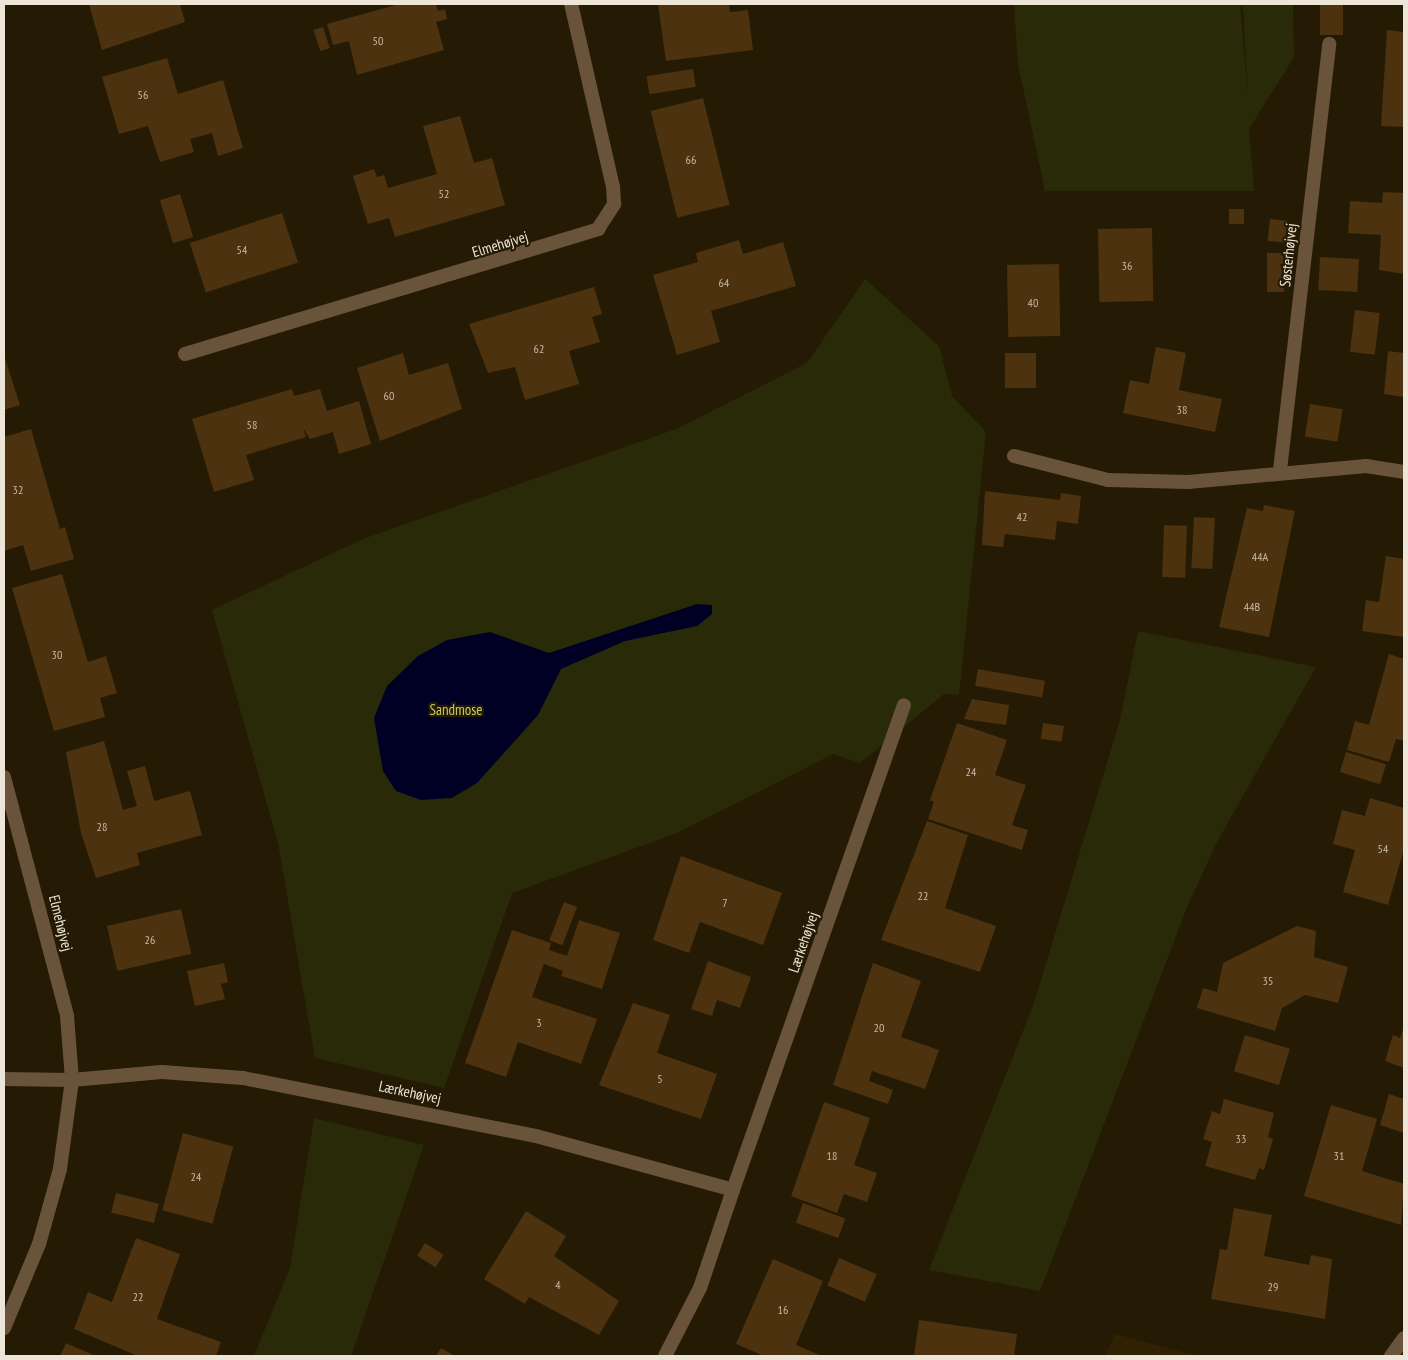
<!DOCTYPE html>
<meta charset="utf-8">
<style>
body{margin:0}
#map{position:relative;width:1408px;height:1360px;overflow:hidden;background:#251b04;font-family:"PT Sans Narrow",sans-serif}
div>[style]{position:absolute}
.built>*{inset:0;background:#2f2102}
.green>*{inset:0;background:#292b08}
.water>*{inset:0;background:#000025}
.building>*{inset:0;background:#4c320e;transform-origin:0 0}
.minor>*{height:14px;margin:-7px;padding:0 7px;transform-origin:7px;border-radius:7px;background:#6a533b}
span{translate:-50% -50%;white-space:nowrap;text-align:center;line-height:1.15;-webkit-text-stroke:4.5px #251b04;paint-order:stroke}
.number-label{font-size:12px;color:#c5b9a6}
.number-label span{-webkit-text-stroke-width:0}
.street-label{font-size:15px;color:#ede6d8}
.park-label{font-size:15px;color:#c4cc5e}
.frame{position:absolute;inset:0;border:5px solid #ede6d8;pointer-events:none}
</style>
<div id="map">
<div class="built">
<i style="clip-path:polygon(1115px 1334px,1198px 1356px,1105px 1356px)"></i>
</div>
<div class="green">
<i style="clip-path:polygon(1014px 4px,1240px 4px,1248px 98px,1243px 4px,1293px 4px,1294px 57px,1249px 129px,1254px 191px,1045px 191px,1018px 64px)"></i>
<i style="clip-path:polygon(865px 279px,939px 346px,952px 396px,986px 432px,959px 695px,944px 694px,860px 763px,833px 754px,677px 833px,512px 893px,444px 1088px,315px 1058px,278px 843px,212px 610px,363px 539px,676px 429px,807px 363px)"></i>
<i style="clip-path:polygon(1138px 631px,1316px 667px,1217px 842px,1188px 905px,1040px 1291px,929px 1270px,1034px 1003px,1120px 720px)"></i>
<i style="clip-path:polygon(314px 1118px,424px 1145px,351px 1356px,254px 1356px,290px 1268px)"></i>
</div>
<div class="water">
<i style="clip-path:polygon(697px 604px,712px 605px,712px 614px,697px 626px,625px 641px,561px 669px,538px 715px,477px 783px,452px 798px,421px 800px,396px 791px,383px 771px,374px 718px,387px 686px,418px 656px,447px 640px,490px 632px,549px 653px)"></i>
</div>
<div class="building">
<i style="clip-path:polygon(89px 4px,180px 4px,185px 22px,102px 50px)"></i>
<i style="clip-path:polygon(399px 4px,436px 4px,438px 11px,445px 9px,447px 19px,436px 22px,444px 50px,357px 75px,349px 41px,333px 45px,327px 24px)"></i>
<i style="clip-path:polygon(658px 4px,729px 4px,730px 12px,748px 10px,753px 50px,666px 61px)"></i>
<i style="left:1320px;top:4px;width:23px;height:31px"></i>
<i style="left:323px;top:27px;width:22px;height:10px;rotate:72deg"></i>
<i style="clip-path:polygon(1387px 30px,1404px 32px,1404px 127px,1381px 126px)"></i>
<i style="clip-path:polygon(167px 58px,178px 94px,223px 80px,243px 148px,218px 156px,212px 133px,190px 139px,194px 152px,160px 162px,148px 126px,119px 134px,102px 77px)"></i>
<i style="left:693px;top:69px;width:18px;height:47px;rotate:81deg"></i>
<i style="left:703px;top:98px;width:110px;height:54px;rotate:76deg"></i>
<i style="clip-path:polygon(460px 116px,474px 163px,492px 158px,505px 205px,395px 237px,389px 218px,368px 224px,353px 176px,374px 169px,377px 177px,384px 175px,388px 188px,437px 174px,423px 126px)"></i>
<i style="clip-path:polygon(1383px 192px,1404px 193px,1404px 274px,1379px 270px,1381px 235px,1348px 233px,1350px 201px,1382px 203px)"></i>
<i style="left:180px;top:194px;width:45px;height:21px;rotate:73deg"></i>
<i style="left:1229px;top:209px;width:15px;height:15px"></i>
<i style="left:282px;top:213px;width:52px;height:97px;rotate:72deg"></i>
<i style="left:1270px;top:219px;width:18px;height:22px;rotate:6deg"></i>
<i style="left:1152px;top:228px;width:73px;height:54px;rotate:89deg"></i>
<i style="clip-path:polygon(739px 240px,743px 254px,783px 242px,796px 286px,711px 311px,720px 342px,677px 355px,653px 275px,698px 262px,696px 253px)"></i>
<i style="left:1267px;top:253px;width:17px;height:39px"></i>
<i style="left:1320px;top:257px;width:39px;height:33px;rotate:3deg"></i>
<i style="left:1059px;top:264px;width:72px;height:52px;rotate:89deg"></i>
<i style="clip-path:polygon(594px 287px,602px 314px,592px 317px,600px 342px,569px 351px,579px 384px,525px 400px,515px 367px,488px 373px,469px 324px)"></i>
<i style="left:1355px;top:310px;width:25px;height:42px;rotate:7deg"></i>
<i style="clip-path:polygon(1156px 347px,1186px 353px,1179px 390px,1222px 399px,1215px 432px,1123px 413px,1130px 380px,1149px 384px)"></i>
<i style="clip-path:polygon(1388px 351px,1404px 353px,1404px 397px,1384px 394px)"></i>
<i style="clip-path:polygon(403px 353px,409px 375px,448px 363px,462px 409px,380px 441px,357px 368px)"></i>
<i style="left:1005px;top:353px;width:31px;height:35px"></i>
<i style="clip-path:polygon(4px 355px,20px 405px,4px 410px)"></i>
<i style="clip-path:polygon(292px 389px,294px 396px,320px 389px,327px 411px,359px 401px,371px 444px,339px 454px,333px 432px,310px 439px,303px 428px,306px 437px,246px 455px,254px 480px,214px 492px,192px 419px)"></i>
<i style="left:1310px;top:404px;width:33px;height:33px;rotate:9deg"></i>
<i style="clip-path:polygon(31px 429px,60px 529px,65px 527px,74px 559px,31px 571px,23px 545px,4px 551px,4px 437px)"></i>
<i style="clip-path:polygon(985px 491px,1060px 500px,1061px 493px,1081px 496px,1078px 524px,1057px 521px,1055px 540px,1005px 534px,1003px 547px,982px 545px)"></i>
<i style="clip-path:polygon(1264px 505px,1295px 511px,1269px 637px,1219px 627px,1247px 508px,1263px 511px)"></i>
<i style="left:1194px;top:517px;width:21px;height:51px;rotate:3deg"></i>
<i style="left:1164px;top:525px;width:23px;height:52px;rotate:2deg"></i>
<i style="clip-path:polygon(1386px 556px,1404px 559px,1404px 637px,1362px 631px,1366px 600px,1379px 602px)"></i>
<i style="clip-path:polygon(62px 574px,88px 662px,106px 656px,117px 693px,100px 698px,105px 717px,54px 731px,12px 588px)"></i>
<i style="clip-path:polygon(1389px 654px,1404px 659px,1404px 741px,1396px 739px,1389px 762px,1347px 750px,1355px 721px,1369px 725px)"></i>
<i style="left:978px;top:669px;width:68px;height:17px;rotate:10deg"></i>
<i style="clip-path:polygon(972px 699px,1009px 705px,1006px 725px,964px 719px)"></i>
<i style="clip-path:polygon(957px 723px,1007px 740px,995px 775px,1026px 785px,1012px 825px,1028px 830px,1022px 850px,928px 819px,934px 802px,930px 800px)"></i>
<i style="left:1043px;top:723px;width:21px;height:16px;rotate:8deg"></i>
<i style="clip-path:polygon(104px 741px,123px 810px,137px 806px,127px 771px,145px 766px,154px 801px,190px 791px,202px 835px,137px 853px,140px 865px,96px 878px,81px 833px,66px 752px)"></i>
<i style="left:1346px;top:752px;width:42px;height:21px;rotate:17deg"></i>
<i style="clip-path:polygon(1370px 798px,1404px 808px,1404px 849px,1388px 905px,1343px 892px,1355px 850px,1333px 844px,1342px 810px,1365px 816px)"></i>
<i style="clip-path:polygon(927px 821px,968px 835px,945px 908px,996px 926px,980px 972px,881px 940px)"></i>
<i style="clip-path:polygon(681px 856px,782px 893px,763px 945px,700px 922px,689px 953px,653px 940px)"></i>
<i style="left:564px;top:902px;width:14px;height:41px;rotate:21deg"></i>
<i style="left:181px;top:909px;width:46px;height:76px;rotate:77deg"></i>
<i style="clip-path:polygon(579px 920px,620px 933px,602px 989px,561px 976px,563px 971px,544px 964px,532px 997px,597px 1019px,581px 1064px,518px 1042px,506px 1077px,465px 1063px,512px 930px,551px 943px,549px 950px,567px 956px)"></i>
<i style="clip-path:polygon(1297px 926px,1316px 931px,1314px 957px,1348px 967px,1338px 1003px,1305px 995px,1282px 1008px,1275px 1031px,1197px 1008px,1203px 988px,1217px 992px,1223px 963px)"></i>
<i style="clip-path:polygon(708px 961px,751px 977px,740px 1008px,717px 1000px,712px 1016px,691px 1009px)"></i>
<i style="clip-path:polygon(224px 963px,228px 982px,221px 984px,225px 999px,195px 1006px,187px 971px)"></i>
<i style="clip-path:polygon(873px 963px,921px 981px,901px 1037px,939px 1050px,925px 1089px,872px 1071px,869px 1081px,893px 1090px,888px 1104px,833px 1085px)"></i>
<i style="clip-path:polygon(633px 1003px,670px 1015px,657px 1053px,717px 1074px,701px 1119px,599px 1085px)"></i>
<i style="clip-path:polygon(1404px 1026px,1404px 1068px,1385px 1061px,1393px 1035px,1400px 1038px)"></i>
<i style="left:1245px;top:1035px;width:47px;height:38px;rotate:17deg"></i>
<i style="clip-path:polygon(1389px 1094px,1404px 1099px,1404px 1133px,1380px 1125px)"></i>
<i style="clip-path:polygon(1224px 1099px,1274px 1113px,1268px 1137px,1273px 1139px,1264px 1170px,1259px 1168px,1255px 1180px,1205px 1166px,1212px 1142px,1203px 1139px,1212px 1111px,1220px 1114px)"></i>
<i style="clip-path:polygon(824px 1102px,870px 1118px,854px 1165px,877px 1173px,867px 1202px,844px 1194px,837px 1213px,791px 1196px)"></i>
<i style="clip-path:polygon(1331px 1105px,1377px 1119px,1362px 1171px,1404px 1184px,1401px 1225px,1304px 1196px)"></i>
<i style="left:183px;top:1133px;width:52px;height:80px;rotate:15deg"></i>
<i style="left:116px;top:1193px;width:44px;height:20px;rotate:14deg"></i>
<i style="left:803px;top:1203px;width:45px;height:21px;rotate:20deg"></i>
<i style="clip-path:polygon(1234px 1208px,1272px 1215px,1264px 1256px,1309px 1265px,1311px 1255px,1332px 1259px,1325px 1319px,1211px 1299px,1220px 1249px,1227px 1250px)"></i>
<i style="clip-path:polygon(526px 1211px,566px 1236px,554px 1256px,619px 1301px,599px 1335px,529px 1297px,525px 1304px,484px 1279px)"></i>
<i style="clip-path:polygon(136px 1238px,180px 1254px,157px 1319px,221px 1342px,216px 1356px,138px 1356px,74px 1329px,88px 1292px,112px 1302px)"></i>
<i style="left:425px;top:1243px;width:22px;height:15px;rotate:32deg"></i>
<i style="left:839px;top:1258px;width:41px;height:30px;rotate:23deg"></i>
<i style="clip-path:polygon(773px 1259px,823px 1281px,796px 1345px,822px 1356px,764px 1356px,736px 1344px)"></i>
<i style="clip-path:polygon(919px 1320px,1017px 1334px,1014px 1356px,914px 1356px)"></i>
<i style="clip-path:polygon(66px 1343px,96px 1356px,60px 1356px)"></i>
<i style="clip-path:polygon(441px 1348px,455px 1356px,436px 1356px)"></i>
</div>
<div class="minor">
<i style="left:185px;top:354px;width:432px;rotate:-16.8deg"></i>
<i style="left:598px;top:229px;width:30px;rotate:-57deg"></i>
<i style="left:614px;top:204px;width:17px;rotate:-93deg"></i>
<i style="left:613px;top:187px;width:188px;rotate:-102.9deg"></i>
<i style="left:1014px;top:456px;width:97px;rotate:14.3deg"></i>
<i style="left:1108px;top:480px;width:80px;rotate:1.4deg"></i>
<i style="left:1188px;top:482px;width:179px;rotate:-5.1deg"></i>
<i style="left:1366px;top:466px;width:38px;rotate:9deg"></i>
<i style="left:1280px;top:470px;width:429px;rotate:-83.4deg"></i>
<i style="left:4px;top:777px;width:247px;rotate:75.2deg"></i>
<i style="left:67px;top:1016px;width:64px;rotate:85.5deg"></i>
<i style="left:72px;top:1080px;width:90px;rotate:97.7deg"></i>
<i style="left:60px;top:1169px;width:78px;rotate:105.6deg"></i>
<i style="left:39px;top:1244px;width:91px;rotate:112.6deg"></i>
<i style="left:4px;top:1079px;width:68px;rotate:0.8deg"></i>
<i style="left:72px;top:1080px;width:90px;rotate:-5.1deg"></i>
<i style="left:162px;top:1072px;width:81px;rotate:4.2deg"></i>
<i style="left:243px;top:1078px;width:299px;rotate:11.2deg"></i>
<i style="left:536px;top:1136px;width:204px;rotate:15.3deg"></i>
<i style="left:733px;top:1190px;width:514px;rotate:-70.58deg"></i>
<i style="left:665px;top:1356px;width:76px;rotate:-62.8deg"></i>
<i style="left:700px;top:1288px;width:103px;rotate:-71.4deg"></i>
<i style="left:1391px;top:1356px;width:22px;rotate:-54deg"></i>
</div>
<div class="number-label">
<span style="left:378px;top:41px">50</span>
<span style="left:143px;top:95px">56</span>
<span style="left:691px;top:160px">66</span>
<span style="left:444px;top:194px">52</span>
<span style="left:242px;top:250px">54</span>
<span style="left:1127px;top:266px">36</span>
<span style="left:724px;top:283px">64</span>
<span style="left:1033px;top:303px">40</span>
<span style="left:539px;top:349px">62</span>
<span style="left:389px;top:396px">60</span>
<span style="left:1182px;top:410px">38</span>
<span style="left:252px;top:425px">58</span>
<span style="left:18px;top:490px">32</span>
<span style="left:1022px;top:517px">42</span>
<span style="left:1260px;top:557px">44A</span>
<span style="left:1252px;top:607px">44B</span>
<span style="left:57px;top:655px">30</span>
<span style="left:971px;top:772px">24</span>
<span style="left:102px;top:827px">28</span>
<span style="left:1383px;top:849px">54</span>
<span style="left:923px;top:896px">22</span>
<span style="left:725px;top:903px">7</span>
<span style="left:150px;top:940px">26</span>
<span style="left:1268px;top:981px">35</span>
<span style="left:539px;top:1023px">3</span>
<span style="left:879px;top:1028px">20</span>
<span style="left:660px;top:1079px">5</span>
<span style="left:1241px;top:1139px">33</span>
<span style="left:832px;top:1156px">18</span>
<span style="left:1339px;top:1156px">31</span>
<span style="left:196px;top:1177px">24</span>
<span style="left:558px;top:1285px">4</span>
<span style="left:1273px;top:1287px">29</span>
<span style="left:138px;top:1297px">22</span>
<span style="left:783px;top:1310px">16</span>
</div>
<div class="street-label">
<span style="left:500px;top:244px;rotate:-17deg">Elmehøjvej</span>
<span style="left:1288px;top:255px;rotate:-84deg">Søsterhøjvej</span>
<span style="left:61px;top:923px;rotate:76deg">Elmehøjvej</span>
<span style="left:803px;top:942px;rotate:-71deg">Lærkehøjvej</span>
<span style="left:410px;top:1092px;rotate:12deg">Lærkehøjvej</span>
</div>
<div class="park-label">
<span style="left:456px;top:710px">Sandmose</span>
</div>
<div class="frame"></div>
</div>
